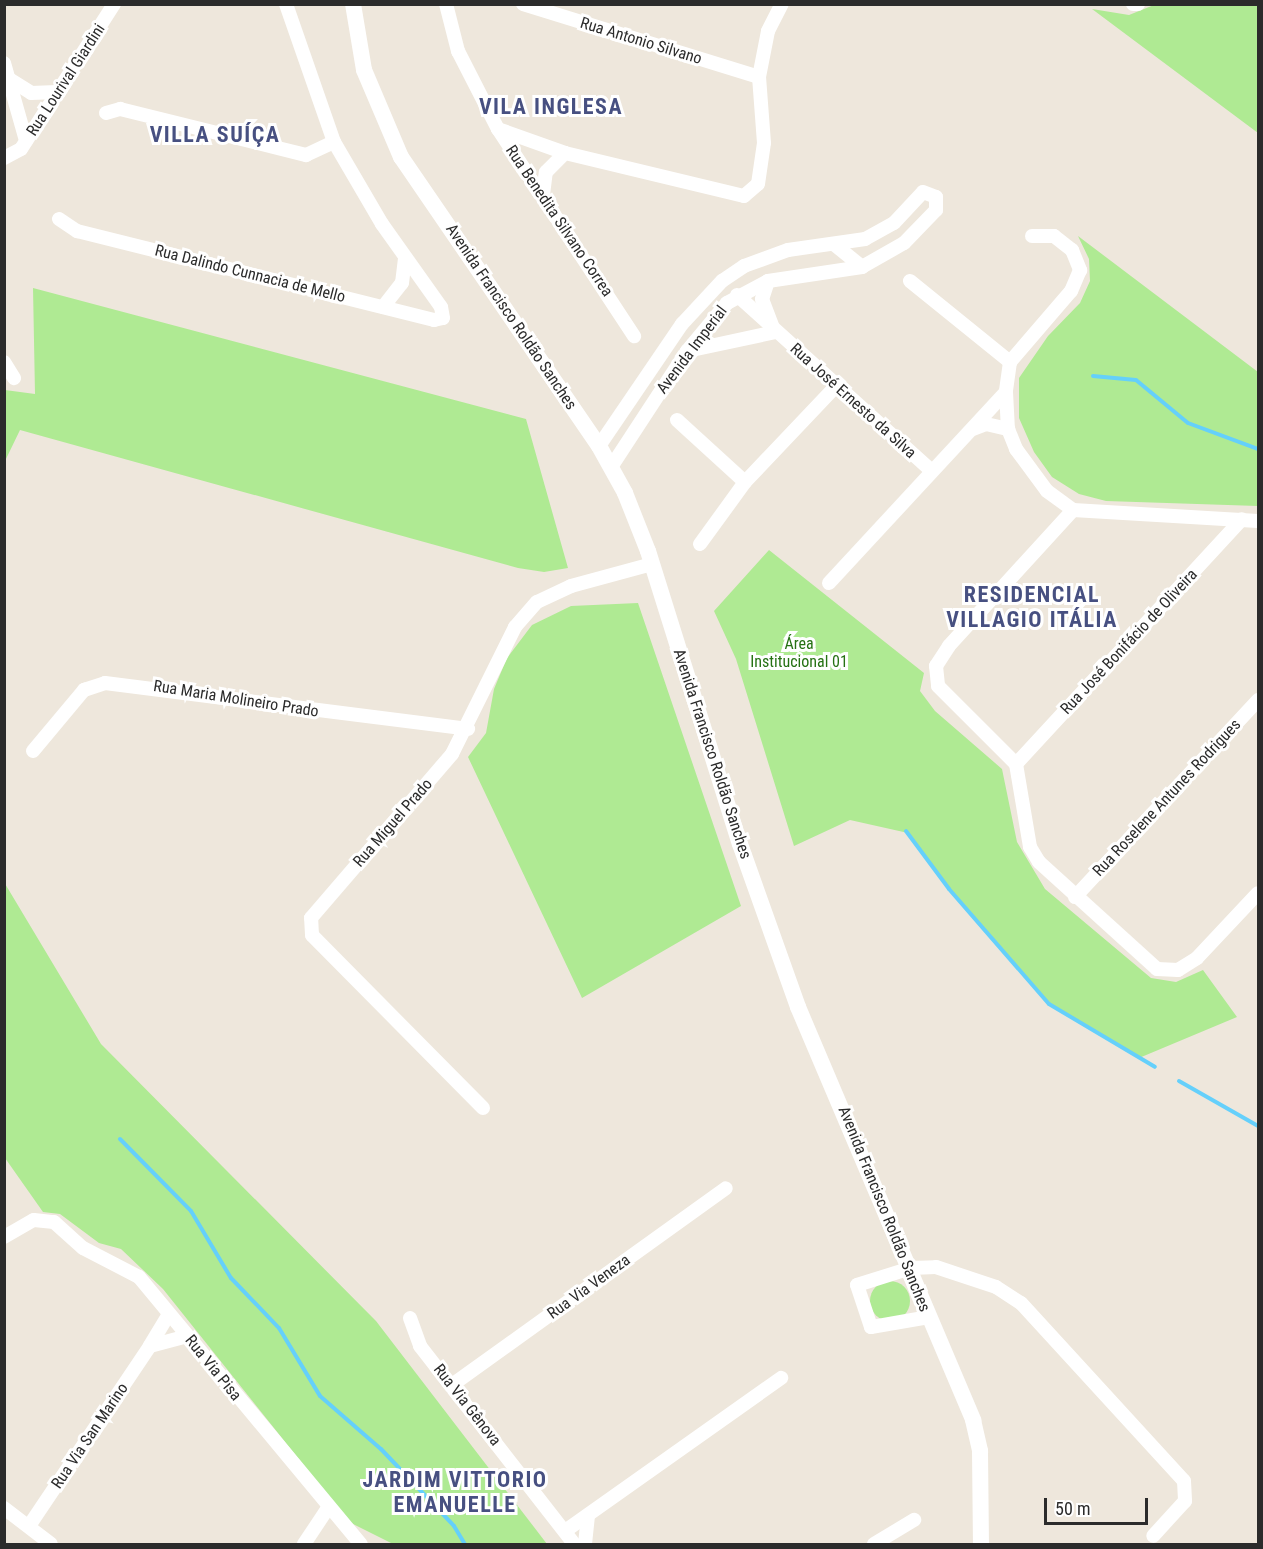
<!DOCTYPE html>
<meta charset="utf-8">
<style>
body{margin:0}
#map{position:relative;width:1263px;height:1549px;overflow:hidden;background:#eee7dc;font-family:"Roboto Condensed",sans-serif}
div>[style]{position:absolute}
.green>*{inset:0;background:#afea93}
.round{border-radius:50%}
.stream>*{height:4px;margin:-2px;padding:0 2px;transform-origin:2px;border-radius:2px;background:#65d0fb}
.minor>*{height:14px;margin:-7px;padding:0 7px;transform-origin:7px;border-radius:7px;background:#fff}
.tertiary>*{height:16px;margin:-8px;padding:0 8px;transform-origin:8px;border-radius:8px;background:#fff}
span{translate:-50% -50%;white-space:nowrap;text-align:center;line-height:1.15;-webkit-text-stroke:6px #fff;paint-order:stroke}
.street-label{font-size:16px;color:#2b2b2b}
.park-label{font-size:16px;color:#257113}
.district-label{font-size:22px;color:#475081;font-weight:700;letter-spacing:1.5px}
.frame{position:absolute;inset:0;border:6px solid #2b2b2b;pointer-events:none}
.scale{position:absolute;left:1044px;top:1498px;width:104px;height:27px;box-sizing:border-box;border:3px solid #2b2b2b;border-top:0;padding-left:8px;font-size:18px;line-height:21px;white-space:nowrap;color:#2b2b2b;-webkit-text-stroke:4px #fff;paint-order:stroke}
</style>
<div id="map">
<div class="green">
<i style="clip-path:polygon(1154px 5px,1258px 5px,1258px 133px,1092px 9px,1129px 15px)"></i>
<i style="clip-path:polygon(1078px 236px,1258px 372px,1258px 506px,1106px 501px,1079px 494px,1052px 477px,1034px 452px,1019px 418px,1019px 378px,1048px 336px,1080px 303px,1090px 281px,1089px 259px)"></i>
<i style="clip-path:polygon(33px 288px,526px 419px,568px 568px,544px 572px,518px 568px,20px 430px,5px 461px,5px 390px,35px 394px)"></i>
<i style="clip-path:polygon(769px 550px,924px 673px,920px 691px,935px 711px,1002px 769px,1017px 842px,1045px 889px,1151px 978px,1176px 982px,1203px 970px,1237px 1017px,1139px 1058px,1049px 1004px,949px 889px,908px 833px,850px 820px,794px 846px,736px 659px,714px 611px)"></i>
<i style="clip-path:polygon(638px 603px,741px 906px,582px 998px,468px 757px,486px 733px,494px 689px,507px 658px,532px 625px,571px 606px)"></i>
<i style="clip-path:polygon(4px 882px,101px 1044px,376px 1321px,547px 1544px,393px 1544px,349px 1522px,163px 1289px,121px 1249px,99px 1243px,60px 1214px,43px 1212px,5px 1158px)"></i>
<i class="round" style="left:870px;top:1281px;width:40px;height:40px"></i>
</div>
<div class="stream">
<i style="left:1093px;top:376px;width:43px;rotate:5.3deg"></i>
<i style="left:1136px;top:380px;width:67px;rotate:39.6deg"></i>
<i style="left:1188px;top:423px;width:75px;rotate:20.4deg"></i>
<i style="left:906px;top:831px;width:72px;rotate:53.4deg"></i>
<i style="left:949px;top:889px;width:152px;rotate:49deg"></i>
<i style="left:1049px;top:1004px;width:123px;rotate:30.7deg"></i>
<i style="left:1179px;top:1081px;width:91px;rotate:29.7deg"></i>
<i style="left:120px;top:1139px;width:101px;rotate:45.4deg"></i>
<i style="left:191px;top:1211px;width:78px;rotate:59.2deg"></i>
<i style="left:231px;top:1278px;width:69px;rotate:46.2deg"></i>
<i style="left:279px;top:1328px;width:79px;rotate:58.9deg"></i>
<i style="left:320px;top:1396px;width:81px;rotate:41deg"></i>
<i style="left:381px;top:1449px;width:106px;rotate:46.5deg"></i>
<i style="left:454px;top:1526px;width:21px;rotate:59deg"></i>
</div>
<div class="minor">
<i style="left:446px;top:4px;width:49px;rotate:75.7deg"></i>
<i style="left:458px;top:51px;width:88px;rotate:62.9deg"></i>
<i style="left:498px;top:129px;width:248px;rotate:56.7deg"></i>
<i style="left:523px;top:4px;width:247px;rotate:17.2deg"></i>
<i style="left:1133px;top:4px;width:5px"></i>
<i style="left:4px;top:63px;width:81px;rotate:74.2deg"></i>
<i style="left:9px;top:79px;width:26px;rotate:32deg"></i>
<i style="left:31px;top:93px;width:26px;rotate:-2deg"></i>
<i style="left:106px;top:113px;width:15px;rotate:-16deg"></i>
<i style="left:120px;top:109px;width:192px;rotate:13.9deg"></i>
<i style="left:306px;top:155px;width:31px;rotate:-25deg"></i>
<i style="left:498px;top:129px;width:71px;rotate:19.7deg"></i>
<i style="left:565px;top:153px;width:184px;rotate:13.5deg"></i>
<i style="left:744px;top:196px;width:18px;rotate:-41deg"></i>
<i style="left:758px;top:184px;width:41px;rotate:-81.7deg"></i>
<i style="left:764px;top:143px;width:66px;rotate:-94.3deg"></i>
<i style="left:759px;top:77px;width:47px;rotate:-78.9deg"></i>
<i style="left:768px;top:31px;width:30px;rotate:-63deg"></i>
<i style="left:4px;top:158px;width:19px;rotate:-28deg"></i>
<i style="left:21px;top:149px;width:172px;rotate:-57.3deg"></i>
<i style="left:543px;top:195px;width:23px;rotate:-83deg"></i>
<i style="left:546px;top:172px;width:27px;rotate:-45deg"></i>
<i style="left:59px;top:219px;width:22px;rotate:34deg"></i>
<i style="left:77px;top:231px;width:368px;rotate:14deg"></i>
<i style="left:434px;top:320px;width:9px;rotate:-13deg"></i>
<i style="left:443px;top:318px;width:11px;rotate:-100deg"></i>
<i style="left:441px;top:307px;width:102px;rotate:-125.4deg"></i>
<i style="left:382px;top:224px;width:95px;rotate:-120.3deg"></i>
<i style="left:334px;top:142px;width:146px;rotate:-109.2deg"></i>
<i style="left:1032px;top:236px;width:22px"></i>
<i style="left:1054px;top:236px;width:23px;rotate:38deg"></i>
<i style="left:1072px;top:250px;width:22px;rotate:68deg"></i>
<i style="left:1080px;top:270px;width:23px;rotate:113deg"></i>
<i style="left:1071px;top:291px;width:94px;rotate:130.7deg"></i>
<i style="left:1010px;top:362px;width:30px;rotate:98deg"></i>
<i style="left:1006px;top:392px;width:37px;rotate:87deg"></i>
<i style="left:1008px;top:429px;width:22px;rotate:68deg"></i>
<i style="left:1016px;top:449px;width:52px;rotate:53.6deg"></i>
<i style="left:1047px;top:491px;width:32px;rotate:36deg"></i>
<i style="left:1073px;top:510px;width:185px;rotate:3.4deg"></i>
<i style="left:835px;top:245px;width:35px;rotate:39deg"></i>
<i style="left:768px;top:281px;width:19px;rotate:108deg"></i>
<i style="left:762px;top:299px;width:28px;rotate:69deg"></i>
<i style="left:910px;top:281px;width:129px;rotate:39deg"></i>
<i style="left:737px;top:295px;width:261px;rotate:42.1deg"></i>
<i style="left:383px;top:307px;width:31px;rotate:-52deg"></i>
<i style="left:402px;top:283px;width:25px;rotate:-83deg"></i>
<i style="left:687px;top:351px;width:91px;rotate:-12.1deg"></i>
<i style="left:4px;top:362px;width:19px;rotate:58deg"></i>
<i style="left:677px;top:420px;width:92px;rotate:42.4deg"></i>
<i style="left:973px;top:429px;width:14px;rotate:-21deg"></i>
<i style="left:986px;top:424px;width:23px;rotate:13deg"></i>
<i style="left:599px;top:446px;width:148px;rotate:-55.8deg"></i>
<i style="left:682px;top:324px;width:59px;rotate:-47.1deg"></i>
<i style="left:722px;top:281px;width:27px;rotate:-34deg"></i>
<i style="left:744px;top:266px;width:47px;rotate:-20deg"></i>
<i style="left:788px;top:250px;width:78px;rotate:-8.1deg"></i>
<i style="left:865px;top:239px;width:33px;rotate:-29deg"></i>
<i style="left:894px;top:223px;width:42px;rotate:-46.9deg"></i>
<i style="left:923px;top:192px;width:14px;rotate:21deg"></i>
<i style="left:936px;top:197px;width:13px;rotate:90deg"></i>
<i style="left:936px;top:210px;width:46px;rotate:134.1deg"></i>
<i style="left:904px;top:243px;width:48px;rotate:150.3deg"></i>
<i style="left:862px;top:267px;width:95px;rotate:171.5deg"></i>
<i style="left:768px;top:281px;width:47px;rotate:151.8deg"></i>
<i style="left:727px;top:303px;width:62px;rotate:129.8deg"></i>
<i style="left:687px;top:351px;width:139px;rotate:123.2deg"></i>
<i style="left:1073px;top:510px;width:184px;rotate:132.4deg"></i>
<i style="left:949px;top:646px;width:24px;rotate:123deg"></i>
<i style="left:936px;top:666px;width:20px;rotate:84deg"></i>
<i style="left:938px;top:686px;width:110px;rotate:45deg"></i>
<i style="left:1016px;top:764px;width:84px;rotate:80.4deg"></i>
<i style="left:1030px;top:847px;width:17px;rotate:59deg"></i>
<i style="left:1039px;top:862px;width:159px;rotate:42.2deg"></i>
<i style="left:1157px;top:969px;width:21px;rotate:3deg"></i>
<i style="left:1178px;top:970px;width:22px;rotate:-32deg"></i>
<i style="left:1197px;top:958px;width:89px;rotate:-46.8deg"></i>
<i style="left:700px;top:544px;width:77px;rotate:-54deg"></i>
<i style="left:745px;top:482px;width:132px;rotate:-46.5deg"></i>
<i style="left:829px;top:583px;width:260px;rotate:-47.2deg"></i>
<i style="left:33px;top:751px;width:80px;rotate:-50.1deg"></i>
<i style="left:84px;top:690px;width:22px;rotate:-18deg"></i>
<i style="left:105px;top:683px;width:366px;rotate:7.2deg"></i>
<i style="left:1016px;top:764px;width:333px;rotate:-47.3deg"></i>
<i style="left:1075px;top:897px;width:269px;rotate:-47.1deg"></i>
<i style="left:483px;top:1108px;width:243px;rotate:-134.7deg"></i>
<i style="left:312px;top:935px;width:17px;rotate:-93deg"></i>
<i style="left:311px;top:918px;width:216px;rotate:-49.3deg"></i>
<i style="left:452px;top:754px;width:142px;rotate:-63.6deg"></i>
<i style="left:515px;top:627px;width:33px;rotate:-49deg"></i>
<i style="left:537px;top:602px;width:38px;rotate:-25deg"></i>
<i style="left:571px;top:586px;width:84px;rotate:-15.2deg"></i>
<i style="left:4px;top:1237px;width:34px;rotate:-30deg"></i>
<i style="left:34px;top:1220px;width:20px;rotate:6deg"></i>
<i style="left:54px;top:1222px;width:39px;rotate:42deg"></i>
<i style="left:83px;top:1248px;width:63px;rotate:27.4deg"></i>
<i style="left:139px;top:1277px;width:347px;rotate:50.3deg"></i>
<i style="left:169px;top:1314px;width:37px;rotate:121deg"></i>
<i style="left:150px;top:1346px;width:38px;rotate:-15deg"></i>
<i style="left:929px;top:1317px;width:59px;rotate:170.2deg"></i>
<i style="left:871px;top:1327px;width:44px;rotate:-108.4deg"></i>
<i style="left:857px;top:1285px;width:57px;rotate:-17.5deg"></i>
<i style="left:911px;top:1268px;width:25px;rotate:-2deg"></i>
<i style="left:936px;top:1267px;width:63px;rotate:18.4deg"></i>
<i style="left:996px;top:1287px;width:30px;rotate:33deg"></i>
<i style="left:1021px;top:1303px;width:241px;rotate:47.5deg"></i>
<i style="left:1184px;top:1481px;width:20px;rotate:87deg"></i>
<i style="left:1185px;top:1501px;width:47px;rotate:132.4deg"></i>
<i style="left:410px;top:1318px;width:30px;rotate:70deg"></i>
<i style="left:420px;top:1346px;width:251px;rotate:52.1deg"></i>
<i style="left:452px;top:1385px;width:337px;rotate:-35.7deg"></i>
<i style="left:4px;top:1508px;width:59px;rotate:37.5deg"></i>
<i style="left:29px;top:1526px;width:217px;rotate:-56.1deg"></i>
<i style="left:565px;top:1531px;width:265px;rotate:-35.3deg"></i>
<i style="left:304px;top:1544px;width:43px;rotate:-56.3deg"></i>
<i style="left:585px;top:1544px;width:29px;rotate:-84deg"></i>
<i style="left:874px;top:1544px;width:47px;rotate:-31deg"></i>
</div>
<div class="tertiary">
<i style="left:353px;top:4px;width:67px;rotate:80.5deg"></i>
<i style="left:364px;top:70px;width:95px;rotate:67deg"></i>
<i style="left:401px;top:157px;width:350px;rotate:55.6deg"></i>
<i style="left:599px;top:446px;width:54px;rotate:61deg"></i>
<i style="left:625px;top:493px;width:62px;rotate:68.4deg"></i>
<i style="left:648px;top:551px;width:307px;rotate:72.6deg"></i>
<i style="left:740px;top:844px;width:173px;rotate:70.4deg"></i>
<i style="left:798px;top:1007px;width:449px;rotate:67deg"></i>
<i style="left:973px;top:1420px;width:32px;rotate:77deg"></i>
<i style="left:980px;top:1451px;width:93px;rotate:89.4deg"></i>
</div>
<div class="street-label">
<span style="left:641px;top:41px;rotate:17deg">Rua Antonio Silvano</span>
<span style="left:66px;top:80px;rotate:-57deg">Rua Lourival Giardini</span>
<span style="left:559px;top:221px;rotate:56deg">Rua Benedita Silvano Correa</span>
<span style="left:250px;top:274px;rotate:14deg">Rua Dalindo Cunnacia de Mello</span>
<span style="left:511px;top:317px;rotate:56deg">Avenida Francisco Roldão Sanches</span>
<span style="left:692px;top:350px;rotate:-53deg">Avenida Imperial</span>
<span style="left:853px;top:401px;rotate:42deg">Rua José Ernesto da Silva</span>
<span style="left:1129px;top:642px;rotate:-47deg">Rua José Bonifácio de Oliveira</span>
<span style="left:236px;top:699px;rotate:9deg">Rua Maria Molineiro Prado</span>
<span style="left:712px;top:754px;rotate:72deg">Avenida Francisco Roldão Sanches</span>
<span style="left:1167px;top:798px;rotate:-47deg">Rua Roselene Antunes Rodrigues</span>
<span style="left:393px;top:823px;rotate:-49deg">Rua Miguel Prado</span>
<span style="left:884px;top:1209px;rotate:68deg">Avenida Francisco Roldão Sanches</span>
<span style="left:589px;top:1287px;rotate:-36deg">Rua Via Veneza</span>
<span style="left:213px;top:1368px;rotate:51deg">Rua Via Pisa</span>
<span style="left:467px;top:1405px;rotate:52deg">Rua Via Gênova</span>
<span style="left:90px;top:1436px;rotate:-56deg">Rua Via San Marino</span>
</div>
<div class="park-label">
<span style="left:799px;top:653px">Área<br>Institucional 01</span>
</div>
<div class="district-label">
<span style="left:551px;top:107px">VILA INGLESA</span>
<span style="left:215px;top:135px">VILLA SUÍÇA</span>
<span style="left:1032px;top:607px">RESIDENCIAL<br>VILLAGIO ITÁLIA</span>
<span style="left:455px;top:1492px">JARDIM VITTORIO<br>EMANUELLE</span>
</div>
<div class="frame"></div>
<div class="scale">50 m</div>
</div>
